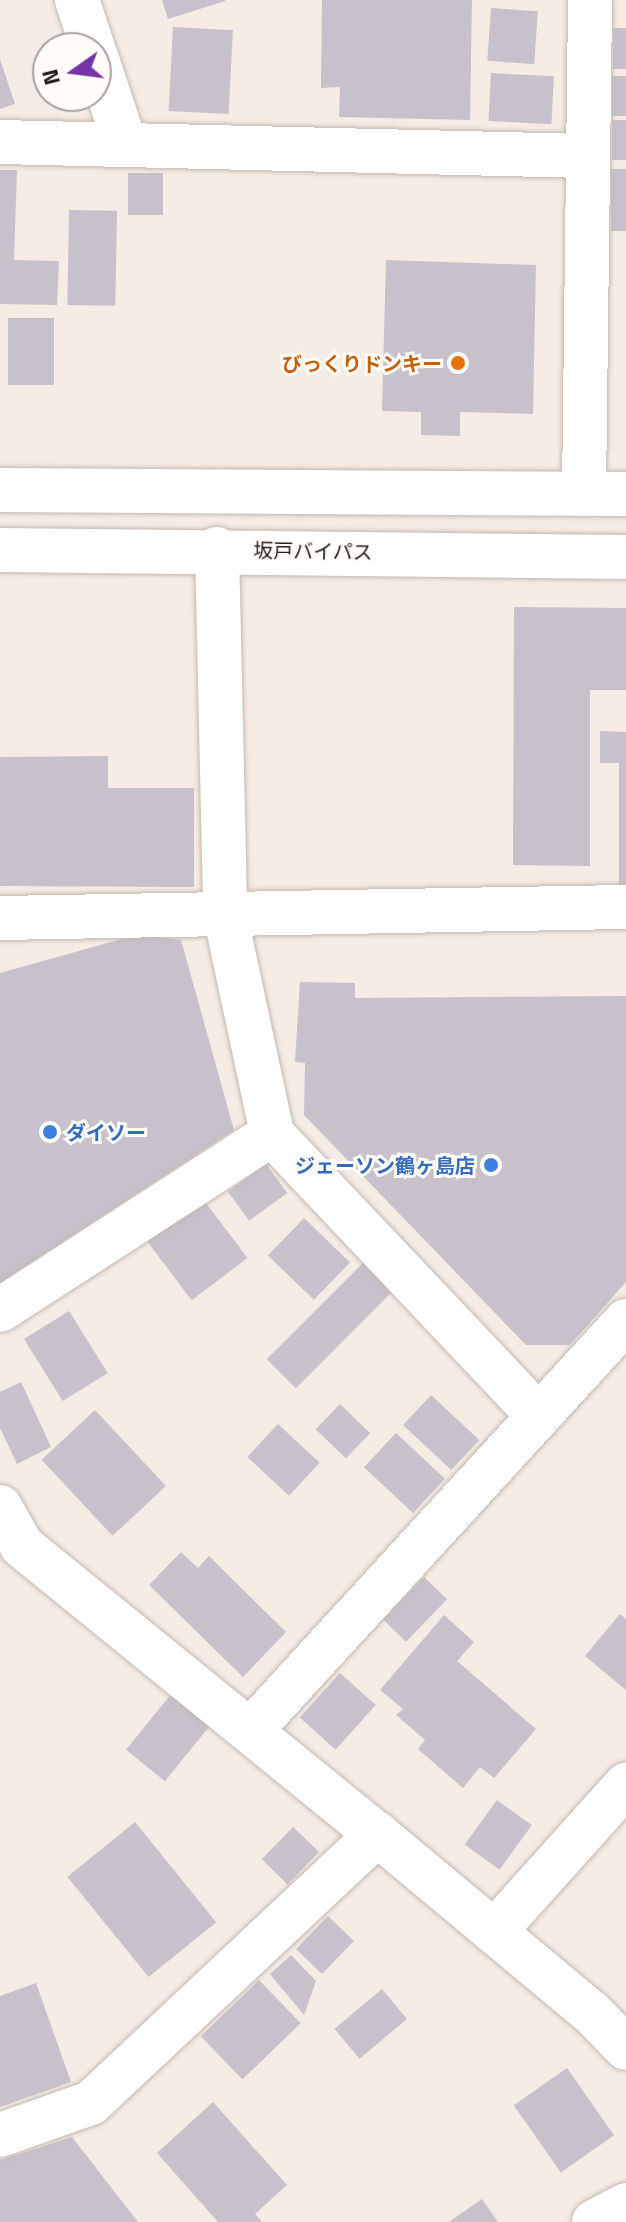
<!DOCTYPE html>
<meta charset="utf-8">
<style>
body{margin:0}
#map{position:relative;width:626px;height:2222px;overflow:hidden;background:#f6ece6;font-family:"Titillium Web","Noto Sans JP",sans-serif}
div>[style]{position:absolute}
.building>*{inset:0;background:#c6c1ca;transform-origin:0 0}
.roads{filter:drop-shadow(0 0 2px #c2b8b2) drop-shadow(0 0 2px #c2b8b2)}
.minor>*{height:44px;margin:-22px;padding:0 22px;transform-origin:22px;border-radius:22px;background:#fff}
.highway>*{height:44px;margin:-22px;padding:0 22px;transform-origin:22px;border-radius:22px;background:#fff}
.dots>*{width:22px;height:22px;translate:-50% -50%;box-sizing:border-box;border:4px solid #fffbf8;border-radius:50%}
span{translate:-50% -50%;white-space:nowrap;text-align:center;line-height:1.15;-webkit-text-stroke:6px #fffbf8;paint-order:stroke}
.food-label{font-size:20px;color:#c56008;font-weight:700}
.right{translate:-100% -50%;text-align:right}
.street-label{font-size:20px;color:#211d1b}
.shop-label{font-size:20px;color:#366cbe;font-weight:700}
.left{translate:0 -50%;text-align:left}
.north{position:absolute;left:32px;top:32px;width:80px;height:80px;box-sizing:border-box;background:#fffbf8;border:2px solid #a6a2a0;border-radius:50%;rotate:256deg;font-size:22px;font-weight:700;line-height:32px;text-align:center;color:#211d1b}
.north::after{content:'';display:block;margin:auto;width:28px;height:36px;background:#7534a8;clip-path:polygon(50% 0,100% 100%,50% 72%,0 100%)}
</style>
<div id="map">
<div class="building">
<i style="clip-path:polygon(162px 0,225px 0,225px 1px,168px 19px)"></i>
<i style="clip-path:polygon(322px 0,472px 0,470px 120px,339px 117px,340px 87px,321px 88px)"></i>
<i style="left:491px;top:8px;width:47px;height:53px;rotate:4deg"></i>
<i style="left:173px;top:27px;width:60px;height:84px;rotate:3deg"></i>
<i style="left:613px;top:28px;width:13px;height:41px"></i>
<i style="clip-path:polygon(0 59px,15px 104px,0 109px)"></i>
<i style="left:491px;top:73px;width:63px;height:48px;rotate:3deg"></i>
<i style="left:612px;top:76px;width:14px;height:40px"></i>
<i style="left:612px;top:120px;width:14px;height:40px"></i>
<i style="left:611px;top:169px;width:15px;height:62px"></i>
<i style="clip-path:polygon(0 170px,17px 170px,14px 260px,59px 261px,57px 305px,0 304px)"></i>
<i style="left:128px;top:173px;width:35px;height:42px"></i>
<i style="left:69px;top:210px;width:48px;height:95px;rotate:1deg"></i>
<i style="clip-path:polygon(386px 260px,536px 265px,533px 414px,460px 412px,460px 436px,421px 435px,421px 412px,382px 411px)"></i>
<i style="left:8px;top:318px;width:46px;height:67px"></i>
<i style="clip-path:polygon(514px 607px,626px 608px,626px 690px,590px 690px,590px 866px,513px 865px)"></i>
<i style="clip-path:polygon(600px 731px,626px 732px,626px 885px,619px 885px,619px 763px,600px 763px)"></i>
<i style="clip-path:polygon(108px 756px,108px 788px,194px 788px,194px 887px,0 886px,0 757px)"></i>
<i style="clip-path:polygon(136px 935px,181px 940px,234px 1130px,0 1283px,0 973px)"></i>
<i style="clip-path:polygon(300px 982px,355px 983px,355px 998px,626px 996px,626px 1282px,570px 1345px,526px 1345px,304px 1115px,305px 1063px,295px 1062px)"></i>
<i style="left:266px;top:1164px;width:36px;height:47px;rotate:54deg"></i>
<i style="left:203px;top:1199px;width:74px;height:70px;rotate:53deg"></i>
<i style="left:304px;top:1218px;width:64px;height:52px;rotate:44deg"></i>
<i style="left:363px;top:1263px;width:41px;height:136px;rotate:45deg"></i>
<i style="left:69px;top:1311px;width:73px;height:53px;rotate:58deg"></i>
<i style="clip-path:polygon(21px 1382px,51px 1447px,17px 1464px,0 1428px,0 1392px)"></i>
<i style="left:431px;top:1395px;width:66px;height:41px;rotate:43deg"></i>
<i style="left:340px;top:1404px;width:42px;height:35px;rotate:44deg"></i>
<i style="left:95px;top:1410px;width:104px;height:73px;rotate:47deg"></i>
<i style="left:278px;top:1424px;width:57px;height:45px;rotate:43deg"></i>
<i style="left:396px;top:1433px;width:67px;height:47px;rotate:43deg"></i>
<i style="clip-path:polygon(181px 1552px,198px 1568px,209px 1556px,286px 1632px,243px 1677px,149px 1585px)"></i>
<i style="left:424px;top:1577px;width:32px;height:59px;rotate:44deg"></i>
<i style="clip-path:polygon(620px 1614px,626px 1619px,626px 1690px,585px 1656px)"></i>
<i style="clip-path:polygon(444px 1615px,474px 1642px,457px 1661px,536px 1729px,494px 1778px,480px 1767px,463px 1788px,418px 1749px,425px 1740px,396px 1715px,403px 1709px,380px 1690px)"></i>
<i style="left:340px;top:1673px;width:48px;height:60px;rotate:42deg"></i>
<i style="left:172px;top:1693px;width:50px;height:73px;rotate:39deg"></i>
<i style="left:497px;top:1800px;width:43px;height:55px;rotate:36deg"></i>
<i style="left:135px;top:1822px;width:129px;height:87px;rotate:51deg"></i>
<i style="left:293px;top:1827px;width:36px;height:45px;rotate:44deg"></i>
<i style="left:328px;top:1916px;width:36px;height:46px;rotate:44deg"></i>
<i style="clip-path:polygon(291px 1955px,316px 1981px,304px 2015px,270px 1974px)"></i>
<i style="left:259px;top:1980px;width:60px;height:81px;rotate:46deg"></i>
<i style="clip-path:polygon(36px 1983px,71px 2082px,0 2107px,0 1996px)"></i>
<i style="left:382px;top:1989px;width:39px;height:62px;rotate:50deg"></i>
<i style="left:567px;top:2068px;width:82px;height:65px;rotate:55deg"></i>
<i style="clip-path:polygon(213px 2102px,287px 2185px,255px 2214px,262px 2222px,218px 2222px,157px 2153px)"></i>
<i style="clip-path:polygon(72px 2137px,138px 2222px,0 2222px,0 2160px)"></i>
<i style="clip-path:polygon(482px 2199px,498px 2222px,449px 2222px)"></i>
</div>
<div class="roads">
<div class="minor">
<i style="left:77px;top:0;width:51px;rotate:71.6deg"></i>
<i style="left:96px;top:56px;width:93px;rotate:71.8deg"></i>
<i style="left:0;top:142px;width:585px;rotate:1.37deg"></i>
<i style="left:584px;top:493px;width:493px;rotate:-89.3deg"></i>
<i style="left:217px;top:549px;width:365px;rotate:88.7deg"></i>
<i style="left:225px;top:914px;width:225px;rotate:77.9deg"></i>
<i style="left:272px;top:1134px;width:387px;rotate:46.6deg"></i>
<i style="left:0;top:918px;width:626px;rotate:-1.01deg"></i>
<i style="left:0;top:1310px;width:324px;rotate:-32.9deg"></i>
<i style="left:0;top:1507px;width:45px;rotate:60.6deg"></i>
<i style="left:22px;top:1546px;width:457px;rotate:39.1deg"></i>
<i style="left:377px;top:1834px;width:278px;rotate:39.8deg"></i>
<i style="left:591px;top:2012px;width:50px;rotate:45.8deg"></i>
<i style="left:251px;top:1730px;width:555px;rotate:-47.48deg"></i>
<i style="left:494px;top:1932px;width:198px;rotate:-48.1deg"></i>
<i style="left:0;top:2135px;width:96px;rotate:-19.4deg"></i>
<i style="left:91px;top:2103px;width:393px;rotate:-43.2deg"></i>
<i style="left:594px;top:2222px;width:36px;rotate:-28deg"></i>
</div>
<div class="highway">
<i style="left:0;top:490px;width:626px;rotate:0.37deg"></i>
<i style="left:0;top:550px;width:626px;rotate:0.64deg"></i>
</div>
</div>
<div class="dots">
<i style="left:458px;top:363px;background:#e8710a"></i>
<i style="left:50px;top:1132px;background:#3f7fe0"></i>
<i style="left:491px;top:1165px;background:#3f7fe0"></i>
</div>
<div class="food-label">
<span class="right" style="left:442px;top:363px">びっくりドンキー</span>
</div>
<div class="street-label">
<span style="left:313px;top:551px;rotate:1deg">坂戸バイパス</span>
</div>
<div class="shop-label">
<span class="left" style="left:66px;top:1132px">ダイソー</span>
<span class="right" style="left:475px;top:1165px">ジェーソン鶴ヶ島店</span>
</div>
<div class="north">N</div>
</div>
